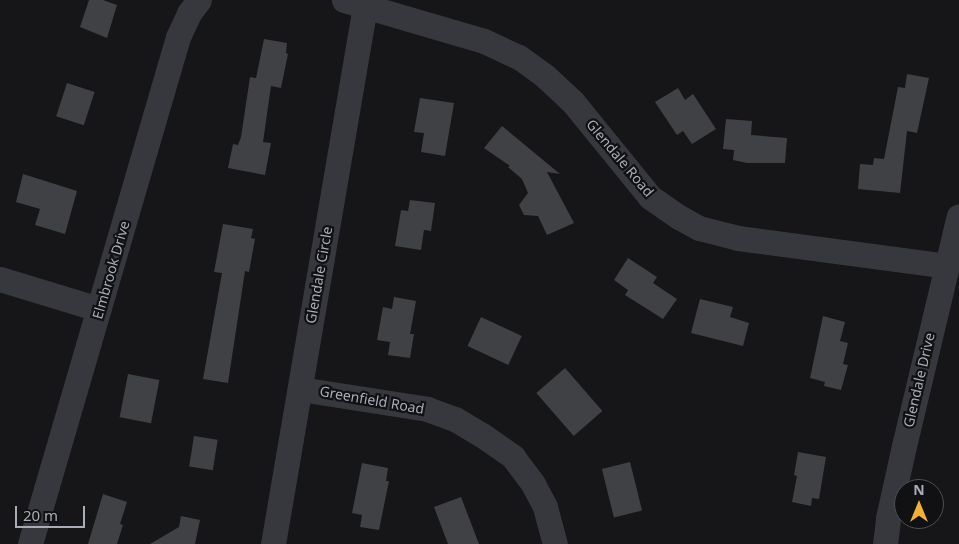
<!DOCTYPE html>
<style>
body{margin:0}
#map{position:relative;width:959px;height:544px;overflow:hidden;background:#161618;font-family:"Noto Sans",sans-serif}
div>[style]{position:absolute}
.building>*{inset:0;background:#404145;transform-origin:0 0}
.minor>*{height:25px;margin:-12.5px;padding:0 12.5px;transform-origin:12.5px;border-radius:12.5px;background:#37383d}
span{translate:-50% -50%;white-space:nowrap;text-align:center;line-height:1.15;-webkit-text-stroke:4.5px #111113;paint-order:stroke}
.street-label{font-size:14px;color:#a8adb8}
.north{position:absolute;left:894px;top:479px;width:50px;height:50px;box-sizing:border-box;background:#111113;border:1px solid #4d4f55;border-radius:50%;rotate:0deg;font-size:14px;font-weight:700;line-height:20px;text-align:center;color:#a8adb8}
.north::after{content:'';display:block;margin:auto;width:18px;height:22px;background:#f2b134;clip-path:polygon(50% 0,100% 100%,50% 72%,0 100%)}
.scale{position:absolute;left:15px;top:506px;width:70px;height:22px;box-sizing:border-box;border:2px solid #a8adb8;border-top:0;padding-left:6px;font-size:15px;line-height:18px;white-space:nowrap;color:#a8adb8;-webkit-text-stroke:4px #111113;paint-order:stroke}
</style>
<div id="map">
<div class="building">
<i style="clip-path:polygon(89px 0,103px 0,117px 5px,107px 38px,80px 27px)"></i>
<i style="clip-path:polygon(264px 39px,287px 43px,286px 53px,288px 54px,281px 88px,271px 86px,263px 142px,271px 143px,265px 175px,228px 168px,233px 144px,238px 145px,241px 137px,250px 77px,256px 78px)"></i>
<i style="clip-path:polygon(907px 74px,929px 78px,917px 133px,907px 131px,900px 193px,858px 189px,860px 164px,873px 165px,874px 158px,884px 159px,898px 87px,905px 88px)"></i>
<i style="left:67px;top:83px;width:29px;height:35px;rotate:18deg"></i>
<i style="clip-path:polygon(678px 88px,685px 100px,693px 94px,716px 129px,692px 144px,683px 131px,677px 135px,655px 102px)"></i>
<i style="clip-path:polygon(420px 98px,454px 103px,445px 156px,421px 152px,424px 133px,414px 132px)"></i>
<i style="clip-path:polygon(726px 119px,752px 121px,751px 135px,787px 138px,785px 163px,747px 163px,733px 160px,734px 150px,723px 149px)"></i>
<i style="clip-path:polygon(502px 126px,560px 174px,547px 172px,574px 223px,547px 235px,538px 216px,524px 215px,519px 205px,528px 193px,522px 179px,508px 167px,510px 166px,484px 148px)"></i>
<i style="clip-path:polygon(23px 174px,77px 191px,65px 234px,35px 225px,40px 209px,16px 202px)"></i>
<i style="clip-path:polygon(410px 200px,435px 203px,431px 231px,424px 230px,421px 250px,395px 246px,401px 210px,408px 211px)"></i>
<i style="clip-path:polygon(223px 224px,253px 229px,251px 238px,255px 239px,249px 272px,245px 271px,228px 383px,203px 379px,222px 273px,214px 272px)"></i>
<i style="clip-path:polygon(628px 258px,657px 277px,653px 283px,677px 299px,663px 319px,625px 295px,628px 290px,614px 280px)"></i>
<i style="clip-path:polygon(394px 297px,416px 301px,410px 334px,414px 334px,410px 358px,388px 355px,390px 342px,377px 340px,383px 307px,392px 309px)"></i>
<i style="clip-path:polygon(700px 299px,733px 307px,730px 317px,749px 323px,743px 346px,691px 333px)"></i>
<i style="clip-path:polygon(823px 316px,845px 322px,840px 341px,848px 343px,843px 364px,848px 365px,841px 390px,824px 386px,825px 382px,810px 378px)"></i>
<i style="left:481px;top:317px;width:45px;height:32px;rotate:25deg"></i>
<i style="left:565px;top:368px;width:57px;height:38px;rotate:49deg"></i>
<i style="left:128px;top:374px;width:32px;height:44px;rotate:11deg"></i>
<i style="left:194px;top:436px;width:24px;height:31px;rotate:9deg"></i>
<i style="clip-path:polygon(798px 452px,826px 457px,819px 499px,812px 498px,811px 506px,792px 502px,797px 476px,794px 475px)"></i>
<i style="left:630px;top:462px;width:50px;height:29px;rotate:76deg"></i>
<i style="clip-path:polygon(362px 463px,388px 468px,386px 481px,389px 481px,379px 530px,360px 527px,362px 515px,352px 513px)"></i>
<i style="clip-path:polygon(103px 494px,127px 502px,120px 524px,123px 525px,117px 544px,88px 544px)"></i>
<i style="clip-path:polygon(461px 497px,479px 544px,448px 544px,434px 507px)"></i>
<i style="clip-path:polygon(181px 516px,200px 520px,195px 544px,150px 544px,179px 527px)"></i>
</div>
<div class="minor">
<i style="left:344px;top:0;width:146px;rotate:16.3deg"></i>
<i style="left:484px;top:41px;width:38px;rotate:25deg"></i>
<i style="left:519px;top:57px;width:32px;rotate:36deg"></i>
<i style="left:545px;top:76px;width:37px;rotate:43deg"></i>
<i style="left:572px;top:101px;width:124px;rotate:50.9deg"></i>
<i style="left:650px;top:197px;width:35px;rotate:35deg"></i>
<i style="left:679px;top:217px;width:23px;rotate:29deg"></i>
<i style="left:699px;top:228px;width:40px;rotate:14.4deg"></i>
<i style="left:738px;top:238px;width:211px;rotate:7.6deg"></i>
<i style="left:0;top:279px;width:103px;rotate:16.9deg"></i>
<i style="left:300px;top:389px;width:129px;rotate:8.9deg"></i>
<i style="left:427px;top:409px;width:30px;rotate:20deg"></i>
<i style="left:455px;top:419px;width:31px;rotate:31deg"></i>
<i style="left:482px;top:435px;width:38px;rotate:35deg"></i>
<i style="left:513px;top:457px;width:34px;rotate:53deg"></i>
<i style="left:533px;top:484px;width:26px;rotate:62deg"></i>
<i style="left:545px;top:507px;width:38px;rotate:75deg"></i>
<i style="left:30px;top:544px;width:528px;rotate:-73.73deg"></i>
<i style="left:178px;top:37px;width:26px;rotate:-65deg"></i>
<i style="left:189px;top:13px;width:16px;rotate:-52deg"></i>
<i style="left:273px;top:544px;width:546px;rotate:-80.3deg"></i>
<i style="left:885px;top:544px;width:26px;rotate:-83deg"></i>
<i style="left:888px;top:518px;width:74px;rotate:-77.5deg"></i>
<i style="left:904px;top:446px;width:236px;rotate:-76.6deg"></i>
</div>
<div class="street-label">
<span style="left:620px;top:158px;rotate:50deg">Glendale Road</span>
<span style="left:111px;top:270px;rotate:-74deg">Elmbrook Drive</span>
<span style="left:319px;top:275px;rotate:-80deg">Glendale Circle</span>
<span style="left:919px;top:380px;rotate:-77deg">Glendale Drive</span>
<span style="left:372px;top:400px;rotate:10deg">Greenfield Road</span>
</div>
<div class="north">N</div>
<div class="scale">20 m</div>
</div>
